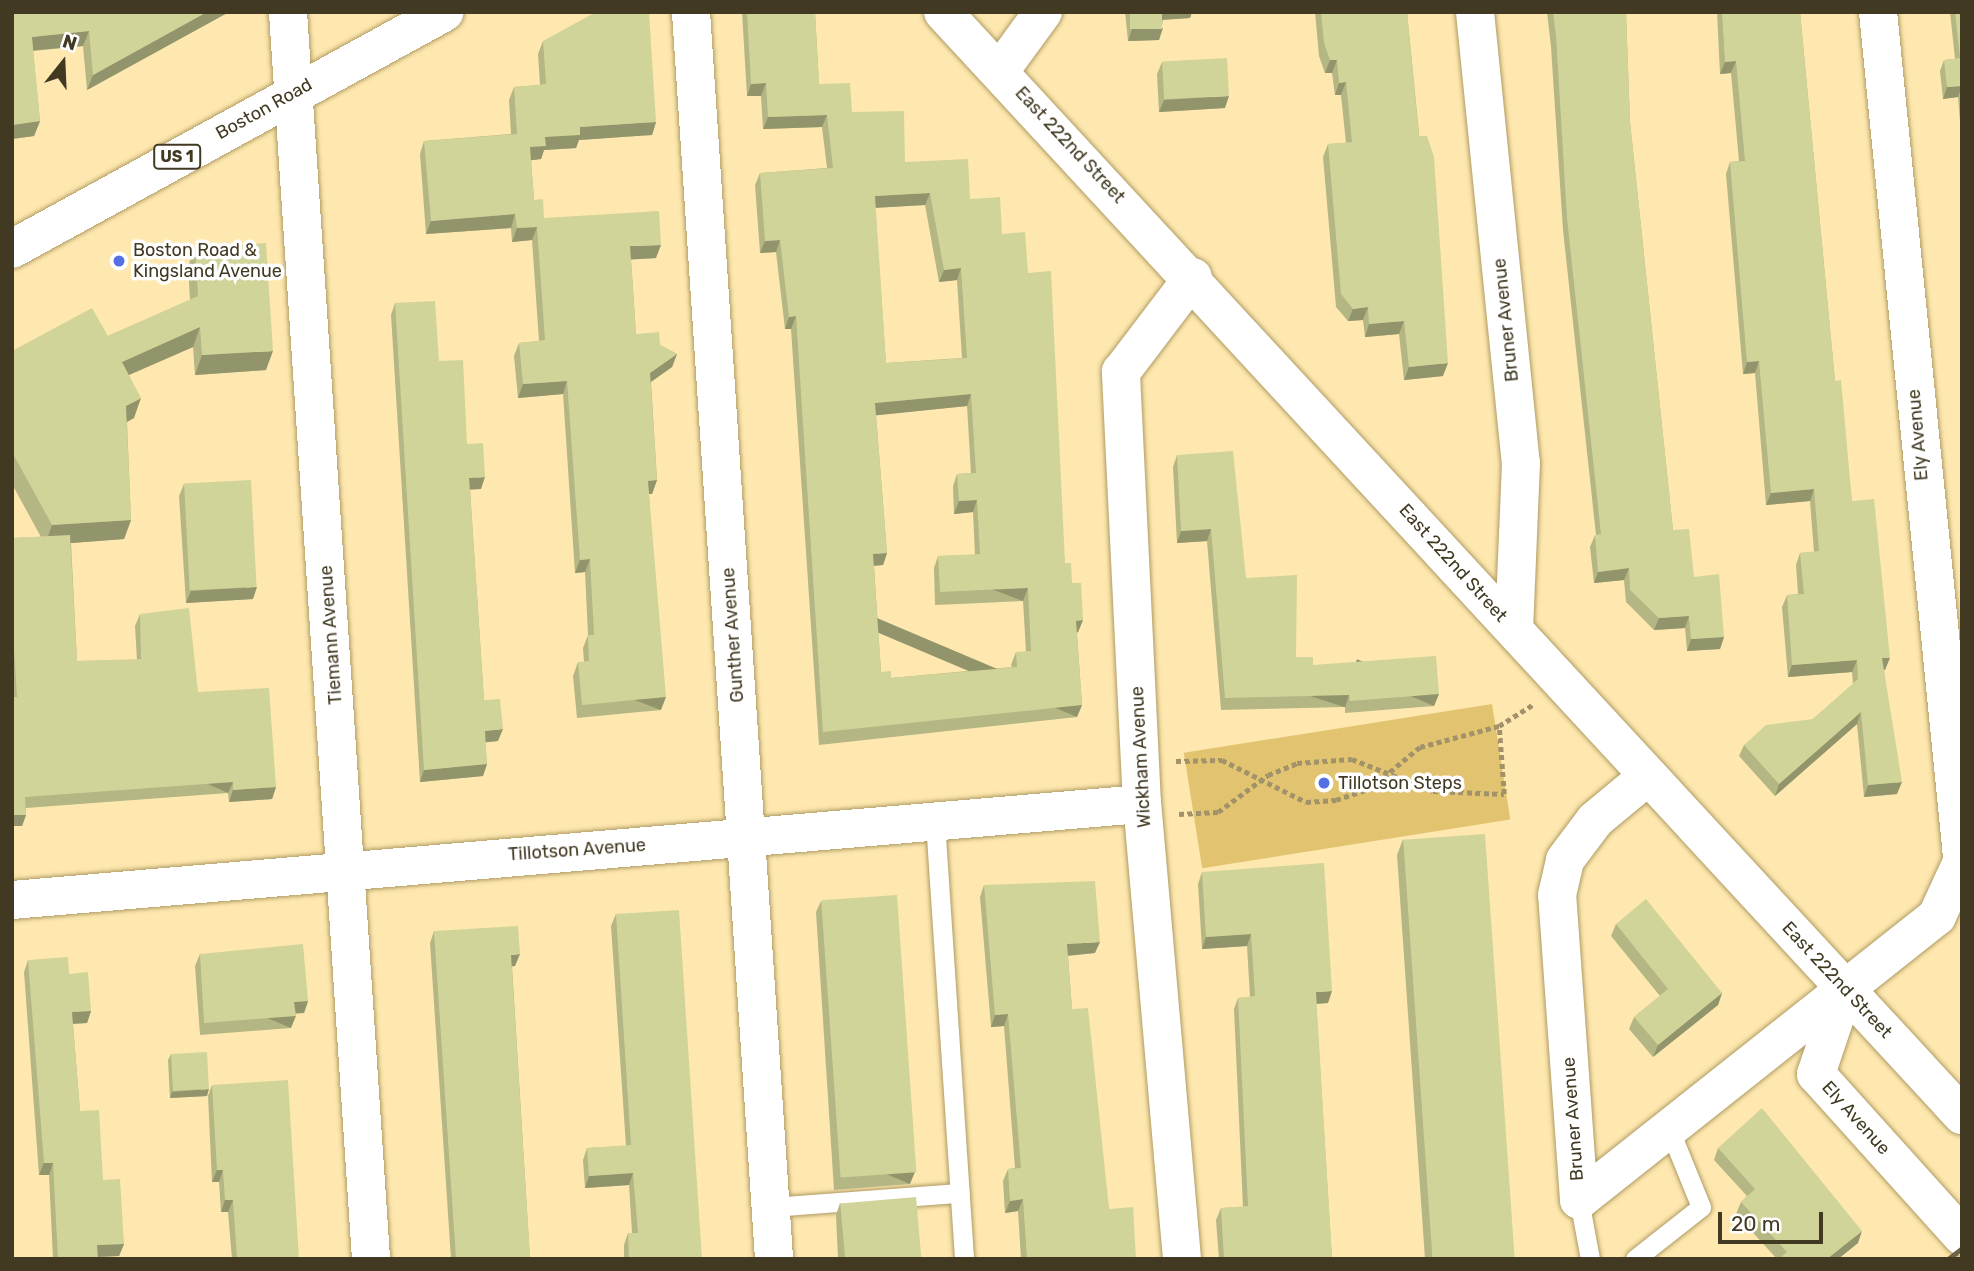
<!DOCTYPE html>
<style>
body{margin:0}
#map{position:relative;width:1974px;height:1271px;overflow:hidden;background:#fee8af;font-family:Rubik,sans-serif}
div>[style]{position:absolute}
.green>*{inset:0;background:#e2c370;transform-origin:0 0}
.path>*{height:4.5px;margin-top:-2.25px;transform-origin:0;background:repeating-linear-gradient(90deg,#a1926a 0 5px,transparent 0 8.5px)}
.roads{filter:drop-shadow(0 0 2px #af9b64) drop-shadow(0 0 2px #af9b64)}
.lane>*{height:19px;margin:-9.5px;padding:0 9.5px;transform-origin:9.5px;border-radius:9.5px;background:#fff}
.street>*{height:38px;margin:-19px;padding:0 19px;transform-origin:19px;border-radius:19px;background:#fff}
.secondary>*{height:38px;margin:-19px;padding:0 19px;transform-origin:19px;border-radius:19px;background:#fff}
.primary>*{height:38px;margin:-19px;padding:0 19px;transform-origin:19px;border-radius:19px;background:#fff}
.rail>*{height:5px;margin:-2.5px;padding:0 2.5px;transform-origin:2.5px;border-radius:2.5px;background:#6e6243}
.wall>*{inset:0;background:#b4b684}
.shaded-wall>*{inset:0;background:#92946b;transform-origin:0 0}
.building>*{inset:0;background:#d1d499;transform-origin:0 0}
.dots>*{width:19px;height:19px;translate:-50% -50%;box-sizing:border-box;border:4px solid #fff;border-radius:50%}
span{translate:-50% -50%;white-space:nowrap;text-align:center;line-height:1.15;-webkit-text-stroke:7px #fff;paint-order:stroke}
.shield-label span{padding:2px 5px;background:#fff;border:2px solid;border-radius:5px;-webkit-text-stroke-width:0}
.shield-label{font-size:16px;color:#423922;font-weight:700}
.street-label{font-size:18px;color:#423922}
.poi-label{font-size:18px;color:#423922}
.left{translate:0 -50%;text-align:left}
.frame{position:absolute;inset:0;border:14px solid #423922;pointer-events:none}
.north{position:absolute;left:28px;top:28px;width:70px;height:70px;-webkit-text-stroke:5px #fff;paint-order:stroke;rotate:18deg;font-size:19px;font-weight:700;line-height:28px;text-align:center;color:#423922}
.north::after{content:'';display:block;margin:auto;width:24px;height:32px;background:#423922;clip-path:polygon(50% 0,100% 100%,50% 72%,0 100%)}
.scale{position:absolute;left:1718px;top:1212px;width:105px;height:32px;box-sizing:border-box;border:4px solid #423922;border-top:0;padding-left:9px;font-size:21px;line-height:24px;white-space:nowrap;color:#423922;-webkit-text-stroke:5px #fff;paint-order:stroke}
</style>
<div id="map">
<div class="green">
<i style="left:1492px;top:704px;width:117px;height:312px;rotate:81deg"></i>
</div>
<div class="path">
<i style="left:1176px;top:761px;width:46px;rotate:-1.2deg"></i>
<i style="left:1222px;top:760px;width:94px;rotate:26.6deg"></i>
<i style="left:1306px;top:802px;width:30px;rotate:-4deg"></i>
<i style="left:1336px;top:800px;width:36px;rotate:-19deg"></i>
<i style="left:1370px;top:788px;width:65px;rotate:-39.4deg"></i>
<i style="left:1420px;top:747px;width:82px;rotate:-14.9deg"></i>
<i style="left:1179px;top:814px;width:39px;rotate:-3deg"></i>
<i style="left:1218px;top:812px;width:62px;rotate:-36.5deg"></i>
<i style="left:1268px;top:775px;width:31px;rotate:-22deg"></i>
<i style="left:1297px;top:763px;width:55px;rotate:-4.2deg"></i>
<i style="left:1352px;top:759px;width:87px;rotate:21.6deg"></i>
<i style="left:1433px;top:791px;width:71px;rotate:2.4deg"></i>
<i style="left:1504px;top:794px;width:68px;rotate:-94.2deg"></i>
<i style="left:1499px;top:726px;width:41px;rotate:-32.2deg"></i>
</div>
<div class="roads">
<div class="lane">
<i style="left:935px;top:821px;width:439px;rotate:86.2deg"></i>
<i style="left:1579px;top:1200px;width:60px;rotate:79.4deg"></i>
<i style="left:771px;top:1207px;width:189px;rotate:-4.3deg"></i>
<i style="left:1635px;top:1259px;width:84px;rotate:-38.2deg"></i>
<i style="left:1701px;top:1207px;width:85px;rotate:-112.1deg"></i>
</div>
<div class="street">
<i style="left:288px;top:12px;width:1250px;rotate:86.19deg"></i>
<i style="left:691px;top:12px;width:1250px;rotate:86.19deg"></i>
<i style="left:1475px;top:12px;width:453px;rotate:84.2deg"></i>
<i style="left:1521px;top:463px;width:166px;rotate:92.4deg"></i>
<i style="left:1878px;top:12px;width:849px;rotate:84.32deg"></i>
<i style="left:1000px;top:71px;width:73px;rotate:-53.9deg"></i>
<i style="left:12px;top:900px;width:1134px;rotate:-4.86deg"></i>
<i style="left:1845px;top:988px;width:91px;rotate:108.6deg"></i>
<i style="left:1816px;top:1074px;width:218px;rotate:48deg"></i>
<i style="left:1579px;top:1200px;width:457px;rotate:-38.4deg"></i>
<i style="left:1937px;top:916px;width:60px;rotate:-65.2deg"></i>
<i style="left:1579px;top:1200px;width:306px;rotate:-94.1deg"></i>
<i style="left:1557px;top:895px;width:36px;rotate:-77deg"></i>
<i style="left:1565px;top:860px;width:50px;rotate:-53.1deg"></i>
<i style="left:1595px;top:820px;width:69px;rotate:-39.7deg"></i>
<i style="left:1182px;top:1259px;width:457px;rotate:-95deg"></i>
<i style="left:1142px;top:804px;width:433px;rotate:-92.8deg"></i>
<i style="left:1121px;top:372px;width:119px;rotate:-52.8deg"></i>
</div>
<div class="secondary">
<i style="left:943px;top:12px;width:1502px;rotate:47.27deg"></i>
</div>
<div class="primary">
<i style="left:12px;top:249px;width:493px;rotate:-28.7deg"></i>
</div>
</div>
<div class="rail">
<i style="left:1948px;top:1259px;width:18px;rotate:-38deg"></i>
</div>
<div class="wall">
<i style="clip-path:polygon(12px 12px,229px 12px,87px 90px,83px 46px,33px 51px,40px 121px,34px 136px,12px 139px)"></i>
<i style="clip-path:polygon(evenodd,742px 12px,815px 12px,819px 84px,852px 112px,905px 162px,970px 199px,1002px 234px,1028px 273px,1065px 563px,1072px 583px,1083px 620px,1078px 632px,1077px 633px,1082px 705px,1077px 717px,819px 745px,791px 329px,785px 329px,776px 252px,760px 253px,755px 185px,760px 173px,827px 168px,822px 127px,763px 129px,761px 96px,747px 96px,742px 12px,925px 205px,939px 282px,957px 280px,962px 358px,886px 363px,875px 208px,925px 205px,742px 12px,967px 406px,971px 473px,957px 474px,953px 486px,954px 514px,973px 512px,975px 555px,938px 556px,934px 568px,935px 605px,1023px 601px,1026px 652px,1016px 652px,1011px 665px,1012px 667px,891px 678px,881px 672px,874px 566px,883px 565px,887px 553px,876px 415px,967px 406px)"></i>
<i style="clip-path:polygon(1125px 12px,1192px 12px,1190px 18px,1163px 20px,1159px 40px,1128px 41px)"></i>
<i style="clip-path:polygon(1315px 12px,1407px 12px,1443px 376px,1404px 380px,1399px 334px,1365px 337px,1363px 320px,1348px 321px,1336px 307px,1323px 157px,1328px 144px,1346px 143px,1341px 95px,1335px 95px,1332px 73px,1325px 73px,1319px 56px)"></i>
<i style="clip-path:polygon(1547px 12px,1626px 12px,1630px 122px,1673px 530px,1694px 577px,1724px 637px,1720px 649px,1687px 651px,1685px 628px,1654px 630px,1626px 602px,1624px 580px,1594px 583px,1590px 547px,1595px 535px,1596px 535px,1563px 230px,1551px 47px)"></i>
<i style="clip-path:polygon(1717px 12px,1800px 12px,1835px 381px,1852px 501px,1885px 670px,1884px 670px,1897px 794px,1864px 797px,1857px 724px,1775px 796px,1739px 756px,1744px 745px,1813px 719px,1853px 684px,1852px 672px,1788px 677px,1782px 607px,1787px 595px,1798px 594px,1796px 565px,1800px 553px,1814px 552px,1810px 501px,1766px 505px,1755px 373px,1743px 374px,1726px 174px,1730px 162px,1739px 161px,1731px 73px,1720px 74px)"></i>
<i style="clip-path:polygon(1950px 12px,1962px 12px,1962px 134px,1961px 134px,1958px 97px,1943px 99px,1940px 71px,1944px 60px,1955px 59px)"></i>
<i style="clip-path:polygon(543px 41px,656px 122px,652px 135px,579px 140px,576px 148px,544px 150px,541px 159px,531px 160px,534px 200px,544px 218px,656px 258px,631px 259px,636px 334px,660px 345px,677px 354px,672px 367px,651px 382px,657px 480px,652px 494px,649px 494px,661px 710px,577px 718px,573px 676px,578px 662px,584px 662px,583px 648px,588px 635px,585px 572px,575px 573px,563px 394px,518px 398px,514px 356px,519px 343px,539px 341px,532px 240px,512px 242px,511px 228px,426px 234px,420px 154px,424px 141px,511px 134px,509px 100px,514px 87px,540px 85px,538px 54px)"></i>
<i style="clip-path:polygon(1162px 62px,1225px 108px,1159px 112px,1157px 74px)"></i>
<i style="clip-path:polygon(195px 247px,266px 370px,195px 375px,193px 347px,129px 375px,134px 418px,127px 422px,131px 520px,124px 539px,71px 543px,77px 661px,137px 660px,135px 626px,140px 614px,198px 692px,276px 787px,272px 799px,229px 802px,228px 793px,26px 808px,26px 815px,22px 826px,12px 826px,12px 538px,41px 537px,12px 484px,12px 351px,108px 336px,190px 300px,188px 266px)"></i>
<i style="clip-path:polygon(395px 303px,439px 361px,467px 444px,481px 489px,470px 489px,473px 535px,484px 700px,498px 741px,485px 742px,487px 764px,483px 776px,420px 782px,391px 315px)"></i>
<i style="clip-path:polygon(1177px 455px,1246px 578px,1296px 657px,1313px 665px,1439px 694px,1434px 706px,1345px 713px,1345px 707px,1221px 710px,1207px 541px,1177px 543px,1173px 467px)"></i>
<i style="clip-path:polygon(184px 484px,253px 599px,186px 603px,179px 496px)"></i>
<i style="clip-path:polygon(1403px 839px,1513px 1259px,1425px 1259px,1397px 855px)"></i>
<i style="clip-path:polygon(1202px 872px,1328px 1003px,1316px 1004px,1332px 1259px,1219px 1259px,1216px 1220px,1221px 1208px,1243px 1207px,1234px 1009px,1238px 998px,1250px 997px,1247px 946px,1202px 949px,1198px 884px)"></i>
<i style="clip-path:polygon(984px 885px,1095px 953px,1068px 956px,1072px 1009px,1109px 1209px,1136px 1259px,1021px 1259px,1018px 1211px,1005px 1213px,1003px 1181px,1008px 1169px,1015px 1168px,1004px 1026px,991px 1027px,980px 897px)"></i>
<i style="clip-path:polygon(821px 901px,910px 1184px,834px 1190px,816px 912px)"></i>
<i style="clip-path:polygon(616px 914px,702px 1259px,624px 1259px,624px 1245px,628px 1233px,632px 1233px,629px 1185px,585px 1188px,583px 1160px,587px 1148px,626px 1146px,611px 926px)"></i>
<i style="clip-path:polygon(1616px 924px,1722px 993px,1718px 1005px,1653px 1057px,1629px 1029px,1634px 1017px,1660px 996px,1611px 936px)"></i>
<i style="clip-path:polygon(434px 931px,515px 966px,512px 966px,530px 1259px,451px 1259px,430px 943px)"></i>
<i style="clip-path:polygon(200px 954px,308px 1001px,304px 1013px,296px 1013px,291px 1028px,200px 1035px,195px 966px)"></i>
<i style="clip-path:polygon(28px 960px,69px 974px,91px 1011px,87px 1023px,73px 1024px,80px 1111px,124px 1244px,119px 1256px,98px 1257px,98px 1259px,53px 1259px,49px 1175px,39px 1175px,24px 972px)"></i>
<i style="clip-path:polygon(171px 1054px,207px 1096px,170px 1098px,168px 1060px)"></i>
<i style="clip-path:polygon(212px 1085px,299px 1259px,232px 1259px,228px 1212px,221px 1212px,219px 1182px,212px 1182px,208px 1096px)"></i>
<i style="clip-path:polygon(1718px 1148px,1858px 1243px,1838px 1259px,1777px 1259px,1736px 1214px,1741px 1202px,1747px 1196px,1714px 1160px)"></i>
<i style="clip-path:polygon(840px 1203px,921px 1259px,838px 1259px,836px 1215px)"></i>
</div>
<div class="shaded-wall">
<i style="clip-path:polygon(207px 12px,229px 12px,87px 90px,93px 75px)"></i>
<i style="clip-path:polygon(1161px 12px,1192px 12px,1190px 18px,1158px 20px)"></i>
<i style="clip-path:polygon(1163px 28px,1159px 40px,1128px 41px,1132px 29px)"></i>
<i style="clip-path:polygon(89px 31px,83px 46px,26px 51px,32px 37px)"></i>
<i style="clip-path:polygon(1330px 60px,1337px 60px,1332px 73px,1325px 73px)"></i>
<i style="clip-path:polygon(1736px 61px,1731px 73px,1720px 74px,1725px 62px)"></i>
<i style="clip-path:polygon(1346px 82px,1341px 95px,1335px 95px,1339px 83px)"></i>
<i style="clip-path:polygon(766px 83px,761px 96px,747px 96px,751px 84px)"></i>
<i style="clip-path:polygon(1962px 86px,1958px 97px,1943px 99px,1947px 87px)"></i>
<i style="clip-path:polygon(1229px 96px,1225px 108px,1159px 112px,1164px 100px)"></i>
<i style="clip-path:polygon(827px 115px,822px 127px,763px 129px,768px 117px)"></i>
<i style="clip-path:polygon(40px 121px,34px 136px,12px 139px,12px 125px)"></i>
<i style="clip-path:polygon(656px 122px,652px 135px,579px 140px,576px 148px,544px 150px,541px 159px,526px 161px,530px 147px,545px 137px,580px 127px)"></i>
<i style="clip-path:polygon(930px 193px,925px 205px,870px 208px,875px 196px)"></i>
<i style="clip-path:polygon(515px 214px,511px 228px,426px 234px,431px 221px)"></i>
<i style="clip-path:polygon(537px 227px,532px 240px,512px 242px,517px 228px)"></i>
<i style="clip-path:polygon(780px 240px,776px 252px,760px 253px,765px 241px)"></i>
<i style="clip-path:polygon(661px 245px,656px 258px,625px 260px,630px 246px)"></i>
<i style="clip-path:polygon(961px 268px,957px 280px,939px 282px,944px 270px)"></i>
<i style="clip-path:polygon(1368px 307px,1363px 320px,1348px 321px,1353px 309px)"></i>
<i style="clip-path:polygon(796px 316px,791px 329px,785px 329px,789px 317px)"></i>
<i style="clip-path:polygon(1404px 321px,1399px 334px,1365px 337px,1369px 324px)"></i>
<i style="clip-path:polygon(200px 327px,193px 347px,115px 381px,122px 362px)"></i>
<i style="clip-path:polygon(273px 351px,266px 370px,195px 375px,202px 355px)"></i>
<i style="clip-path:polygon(677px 354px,672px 367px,645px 386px,650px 373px)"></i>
<i style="clip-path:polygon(1759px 361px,1755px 373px,1743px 374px,1747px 362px)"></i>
<i style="clip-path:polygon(1448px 363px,1443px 376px,1404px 380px,1409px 367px)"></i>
<i style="clip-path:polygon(567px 381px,563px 394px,518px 398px,523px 384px)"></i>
<i style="clip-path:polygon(971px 394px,967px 406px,870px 416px,875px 403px)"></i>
<i style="clip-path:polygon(141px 398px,134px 418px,119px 426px,126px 406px)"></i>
<i style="clip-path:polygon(485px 477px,481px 489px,465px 490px,469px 478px)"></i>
<i style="clip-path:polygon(657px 480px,652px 494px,643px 494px,648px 481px)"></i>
<i style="clip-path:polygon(1814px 489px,1810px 501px,1766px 505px,1771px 493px)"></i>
<i style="clip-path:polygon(977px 500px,973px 512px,954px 514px,959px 501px)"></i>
<i style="clip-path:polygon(131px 520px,124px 539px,45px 545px,52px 525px)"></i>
<i style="clip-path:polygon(1211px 529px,1207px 541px,1177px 543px,1181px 531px)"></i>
<i style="clip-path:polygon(887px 553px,883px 565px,869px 566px,873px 554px)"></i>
<i style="clip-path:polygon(590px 559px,585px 572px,575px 573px,580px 560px)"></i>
<i style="clip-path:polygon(1629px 568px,1624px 580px,1594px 583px,1598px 572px)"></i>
<i style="clip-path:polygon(257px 587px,253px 599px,186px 603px,191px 591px)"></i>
<i style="left:1028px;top:588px;width:14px;height:88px;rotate:111deg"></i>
<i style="clip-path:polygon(1689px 616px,1685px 628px,1654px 630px,1659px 618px)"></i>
<i style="clip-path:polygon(1083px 620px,1078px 632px,1071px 633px,1076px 621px)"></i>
<i style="clip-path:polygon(1724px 637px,1720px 649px,1687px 651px,1691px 639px)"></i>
<i style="clip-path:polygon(1882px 658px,1890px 658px,1885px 670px,1878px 670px)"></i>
<i style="clip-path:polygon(1857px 660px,1852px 672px,1788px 677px,1792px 665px)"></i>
<i style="left:1439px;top:694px;width:13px;height:89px;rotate:113deg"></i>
<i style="left:1349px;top:695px;width:13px;height:124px;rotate:108deg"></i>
<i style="left:666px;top:697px;width:14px;height:84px;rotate:111deg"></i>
<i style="left:1082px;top:705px;width:13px;height:260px;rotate:113deg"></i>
<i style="clip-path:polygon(1861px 712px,1857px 724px,1775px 796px,1779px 784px)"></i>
<i style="clip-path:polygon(503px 729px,498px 741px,480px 743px,485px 731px)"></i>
<i style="clip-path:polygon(487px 764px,483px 776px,420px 782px,424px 770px)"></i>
<i style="left:233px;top:782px;width:12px;height:209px;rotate:114deg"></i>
<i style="clip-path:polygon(1902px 782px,1897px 794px,1864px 797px,1868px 785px)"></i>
<i style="clip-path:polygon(276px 787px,272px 799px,229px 802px,233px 790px)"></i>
<i style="clip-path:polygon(12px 815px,26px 815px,22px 826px,12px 826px)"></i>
<i style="clip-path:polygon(1251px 934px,1247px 946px,1202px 949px,1206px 937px)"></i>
<i style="clip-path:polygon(1100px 942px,1095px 953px,1063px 956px,1067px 944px)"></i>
<i style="clip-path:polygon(520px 954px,515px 966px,507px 967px,511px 955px)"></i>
<i style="clip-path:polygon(1332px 991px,1328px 1003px,1311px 1004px,1316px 992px)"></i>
<i style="clip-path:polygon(1722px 993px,1718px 1005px,1653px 1057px,1658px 1045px)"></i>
<i style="clip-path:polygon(308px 1001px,304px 1013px,290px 1014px,294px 1002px)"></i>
<i style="clip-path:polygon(91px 1011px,87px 1023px,68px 1024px,72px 1012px)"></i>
<i style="clip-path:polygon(1008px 1014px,1004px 1026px,991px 1027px,995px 1015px)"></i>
<i style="left:296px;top:1016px;width:13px;height:92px;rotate:113deg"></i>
<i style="clip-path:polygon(209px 1089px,207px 1096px,170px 1098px,172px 1092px)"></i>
<i style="clip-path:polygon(44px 1163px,53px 1163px,49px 1175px,39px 1175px)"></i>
<i style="clip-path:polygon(217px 1170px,223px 1170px,219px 1182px,212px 1182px)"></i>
<i style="left:915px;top:1172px;width:13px;height:77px;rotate:113deg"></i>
<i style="clip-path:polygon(633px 1173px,629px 1185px,585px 1188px,589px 1176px)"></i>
<i style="clip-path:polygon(1023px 1199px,1018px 1211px,1005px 1213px,1010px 1201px)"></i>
<i style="clip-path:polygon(225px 1200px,233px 1200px,228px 1212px,221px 1212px)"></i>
<i style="clip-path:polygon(1862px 1231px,1858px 1243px,1838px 1259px,1827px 1259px)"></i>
<i style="clip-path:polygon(124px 1244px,119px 1256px,93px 1257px,97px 1245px)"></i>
</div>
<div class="building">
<i style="clip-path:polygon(12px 12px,207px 12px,93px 75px,89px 31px,32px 37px,40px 121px,12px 125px)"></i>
<i style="clip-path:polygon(596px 12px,649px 12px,656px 122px,580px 127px,580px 135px,545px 137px,546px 146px,530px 147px,534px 200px,543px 199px,544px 218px,659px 211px,661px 245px,630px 246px,636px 334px,659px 332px,660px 345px,677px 354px,650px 373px,657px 480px,648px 481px,666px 697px,582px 705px,578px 662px,589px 661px,588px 635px,594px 635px,590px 559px,580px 560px,567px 381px,523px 384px,519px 343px,545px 340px,537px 227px,517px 228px,515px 214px,431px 221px,424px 141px,517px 134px,514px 87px,546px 84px,543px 41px)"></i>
<i style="clip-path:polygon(evenodd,747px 12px,815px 12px,819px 84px,850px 83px,852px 112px,904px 111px,905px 162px,968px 159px,970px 199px,1000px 197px,1002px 234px,1025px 232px,1028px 273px,1051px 271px,1065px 563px,1071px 563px,1072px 583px,1081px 583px,1083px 620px,1076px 621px,1082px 705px,823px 732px,796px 316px,789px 317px,780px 240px,765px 241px,760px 173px,833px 168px,827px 115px,768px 117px,766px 83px,751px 84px,747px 12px,930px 193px,944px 270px,961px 268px,967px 358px,886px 363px,875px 196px,930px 193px,747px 12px,971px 394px,976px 473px,957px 474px,959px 501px,977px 500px,980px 554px,938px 556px,940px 592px,1028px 588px,1031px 651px,1016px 652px,1017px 667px,891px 678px,891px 671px,881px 672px,873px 554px,887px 553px,875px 403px,971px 394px)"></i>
<i style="left:1130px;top:12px;width:32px;height:17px"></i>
<i style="clip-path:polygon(1321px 12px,1407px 12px,1419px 136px,1427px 136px,1434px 157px,1448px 363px,1409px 367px,1404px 321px,1369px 324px,1368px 307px,1353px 309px,1341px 294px,1328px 144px,1352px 142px,1346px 82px,1339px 83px,1337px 60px,1330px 60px,1324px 43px)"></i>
<i style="clip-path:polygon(1553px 12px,1626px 12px,1630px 122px,1673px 530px,1689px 529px,1694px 577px,1719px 574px,1724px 637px,1691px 639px,1689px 616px,1659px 618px,1630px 590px,1629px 568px,1598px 572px,1595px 535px,1601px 534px,1567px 218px,1556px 36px)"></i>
<i style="clip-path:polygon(1722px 12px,1800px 12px,1835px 381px,1841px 380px,1852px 501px,1874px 499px,1890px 658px,1882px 658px,1902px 782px,1868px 785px,1861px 712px,1779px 784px,1744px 745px,1766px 725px,1813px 719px,1858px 679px,1857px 660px,1792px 665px,1787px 595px,1804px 594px,1800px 553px,1819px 551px,1814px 489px,1771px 493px,1759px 361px,1747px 362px,1730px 162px,1745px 161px,1736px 61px,1725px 62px)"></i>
<i style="clip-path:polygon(1955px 12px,1962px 12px,1962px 86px,1947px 87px,1944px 60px,1960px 58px)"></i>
<i style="left:1227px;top:58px;width:38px;height:65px;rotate:87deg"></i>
<i style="clip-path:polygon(266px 243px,273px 351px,202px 355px,200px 327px,122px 362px,141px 398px,126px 406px,131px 520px,52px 525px,12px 452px,12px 351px,92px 308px,108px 336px,198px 296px,195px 247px)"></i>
<i style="clip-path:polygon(435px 301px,439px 361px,463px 360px,467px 444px,483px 443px,485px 477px,469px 478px,473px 535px,484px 700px,500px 699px,503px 729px,485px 731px,487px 764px,424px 770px,395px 303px)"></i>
<i style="clip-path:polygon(1233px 451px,1246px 578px,1297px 575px,1296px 657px,1313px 657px,1313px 665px,1436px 656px,1439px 694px,1350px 701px,1349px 695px,1225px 698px,1211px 529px,1181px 531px,1177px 455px)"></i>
<i style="left:251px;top:480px;width:107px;height:67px;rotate:87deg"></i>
<i style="clip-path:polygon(70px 535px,77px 661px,141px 659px,140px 614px,189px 608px,198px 692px,269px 688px,276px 787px,233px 790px,233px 782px,25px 797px,26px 815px,12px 815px,12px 697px,17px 697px,12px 616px,12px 538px)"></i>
<i style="left:1485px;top:834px;width:426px;height:82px;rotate:86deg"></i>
<i style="clip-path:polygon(1324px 863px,1332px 991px,1316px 992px,1332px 1259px,1224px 1259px,1221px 1208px,1248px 1206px,1238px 998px,1255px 996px,1251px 934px,1206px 937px,1202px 872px)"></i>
<i style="clip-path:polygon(1095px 881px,1100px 942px,1067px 944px,1072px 1009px,1088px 1008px,1109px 1209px,1133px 1207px,1136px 1259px,1027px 1259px,1023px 1199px,1010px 1201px,1008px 1169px,1021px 1168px,1008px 1014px,995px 1015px,984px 885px)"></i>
<i style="left:897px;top:895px;width:278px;height:76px;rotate:86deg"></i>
<i style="clip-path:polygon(1646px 899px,1722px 993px,1658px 1045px,1634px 1017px,1668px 989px,1616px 924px)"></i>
<i style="clip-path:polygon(679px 910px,702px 1259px,629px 1259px,628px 1233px,638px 1233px,633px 1173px,589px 1176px,587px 1148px,631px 1145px,616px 914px)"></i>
<i style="clip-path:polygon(518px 926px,520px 954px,511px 955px,530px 1259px,456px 1259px,434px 931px)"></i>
<i style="clip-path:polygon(303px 944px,308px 1001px,294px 1002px,296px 1016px,204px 1023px,200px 954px)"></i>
<i style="clip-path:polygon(68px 957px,69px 974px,88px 972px,91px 1011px,72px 1012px,80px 1111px,99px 1110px,103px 1180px,120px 1179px,124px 1244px,97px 1245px,98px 1259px,58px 1259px,53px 1163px,44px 1163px,28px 960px)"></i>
<i style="left:207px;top:1052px;width:37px;height:36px;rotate:87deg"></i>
<i style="clip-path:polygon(288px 1080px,299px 1259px,237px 1259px,233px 1200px,225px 1200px,223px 1170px,217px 1170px,212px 1085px)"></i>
<i style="clip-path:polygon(1762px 1108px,1862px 1231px,1827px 1259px,1784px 1259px,1782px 1256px,1787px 1252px,1741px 1202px,1755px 1189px,1718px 1148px)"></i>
<i style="left:916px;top:1197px;width:62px;height:76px;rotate:85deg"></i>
</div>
<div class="dots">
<i style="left:119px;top:261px;background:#5470e5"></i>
<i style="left:1324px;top:783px;background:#5470e5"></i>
</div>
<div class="shield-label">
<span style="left:177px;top:157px">US 1</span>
</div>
<div class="street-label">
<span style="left:264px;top:109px;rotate:-29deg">Boston Road</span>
<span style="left:1070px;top:145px;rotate:47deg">East 222nd Street</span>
<span style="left:1506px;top:320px;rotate:-96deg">Bruner Avenue</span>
<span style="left:1918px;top:435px;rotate:-95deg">Ely Avenue</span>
<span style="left:1453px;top:563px;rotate:48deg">East 222nd Street</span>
<span style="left:331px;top:635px;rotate:-94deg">Tiemann Avenue</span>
<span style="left:733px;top:635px;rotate:-94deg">Gunther Avenue</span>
<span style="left:1141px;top:757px;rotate:-93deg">Wickham Avenue</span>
<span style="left:577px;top:850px;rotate:-4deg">Tillotson Avenue</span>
<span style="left:1837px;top:980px;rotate:47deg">East 222nd Street</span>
<span style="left:1856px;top:1118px;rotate:48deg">Ely Avenue</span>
<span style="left:1573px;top:1119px;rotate:-94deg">Bruner Avenue</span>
</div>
<div class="poi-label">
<span class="left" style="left:133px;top:261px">Boston Road &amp;<br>Kingsland Avenue</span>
<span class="left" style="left:1338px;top:783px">Tillotson Steps</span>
</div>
<div class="frame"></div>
<div class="north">N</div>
<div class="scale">20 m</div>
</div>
